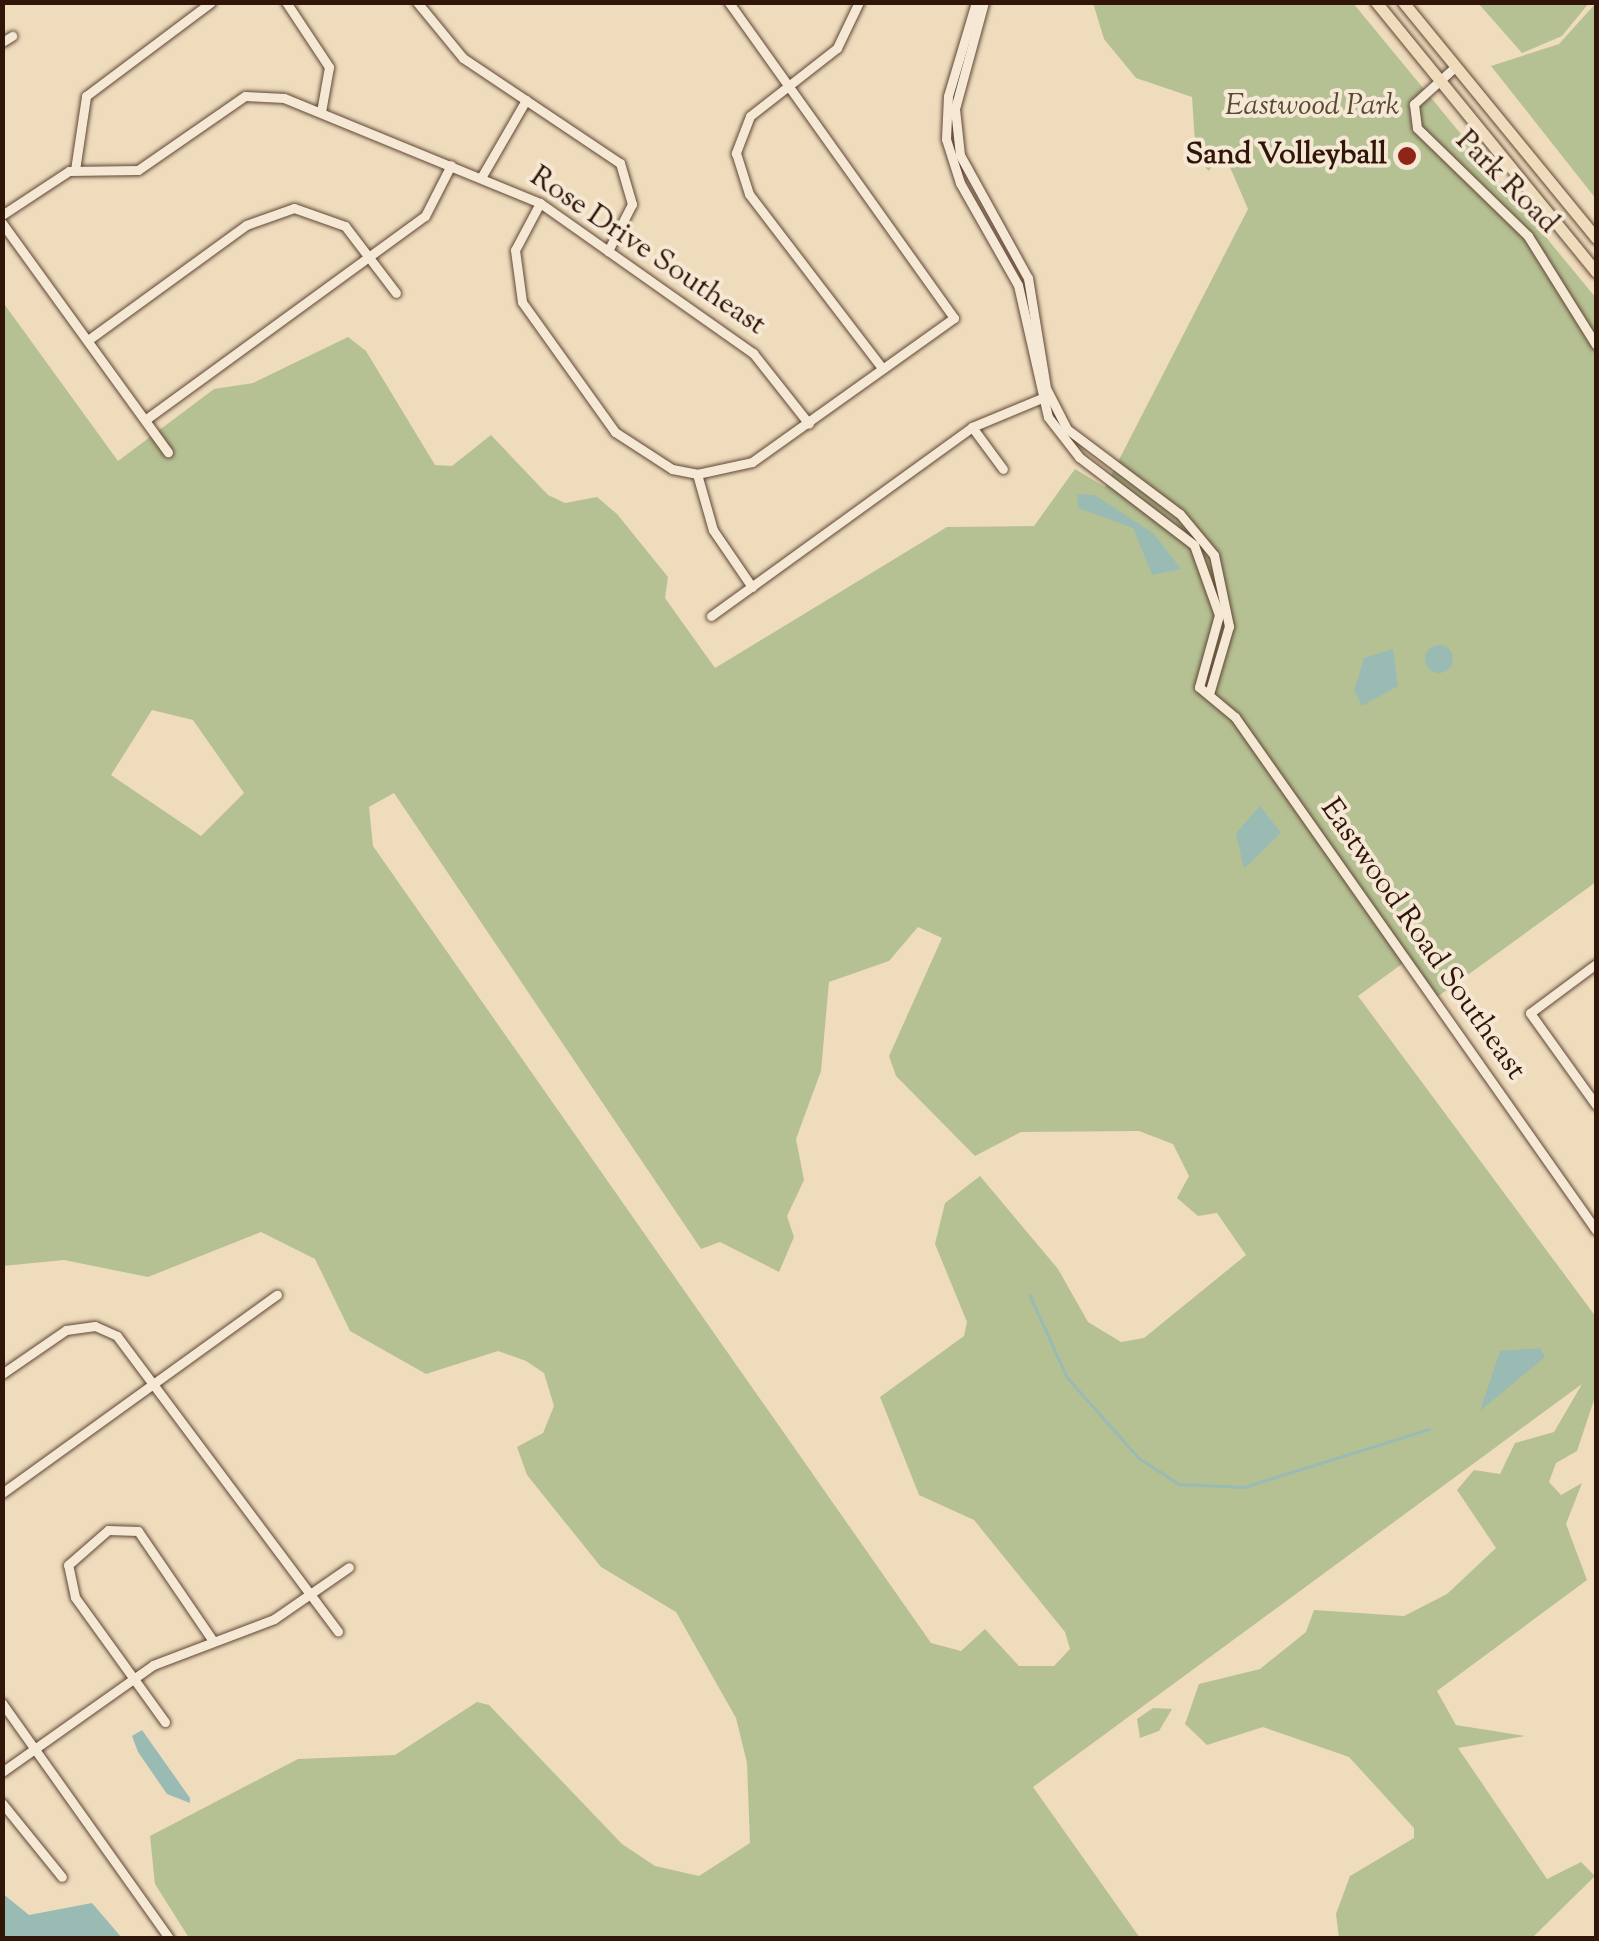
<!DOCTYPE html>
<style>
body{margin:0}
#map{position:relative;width:1599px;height:1941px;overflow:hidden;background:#efdcbd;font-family:"Sorts Mill Goudy",serif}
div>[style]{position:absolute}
.green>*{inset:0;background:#b6c193}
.water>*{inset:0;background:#9abbb3}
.round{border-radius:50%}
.stream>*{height:2.5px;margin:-1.25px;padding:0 1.25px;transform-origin:1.25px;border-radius:1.25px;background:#9abbb3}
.roads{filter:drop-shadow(0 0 2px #604736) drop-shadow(0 0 2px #604736)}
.minor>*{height:9px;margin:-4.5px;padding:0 4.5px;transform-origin:4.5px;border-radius:4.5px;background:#f5e8d4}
.major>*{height:11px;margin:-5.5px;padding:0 5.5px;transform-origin:5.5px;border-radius:5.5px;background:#efdcbd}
.dots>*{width:28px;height:28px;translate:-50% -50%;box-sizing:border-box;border:5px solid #f5e8d4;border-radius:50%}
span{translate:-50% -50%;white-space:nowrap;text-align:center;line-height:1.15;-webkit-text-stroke:8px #f5e8d4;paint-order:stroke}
.park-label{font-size:30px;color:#594932;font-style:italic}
.poi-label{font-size:30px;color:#311509;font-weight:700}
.right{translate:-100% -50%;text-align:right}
.street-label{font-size:30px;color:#311509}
.frame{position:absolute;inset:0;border:5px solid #311509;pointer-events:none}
</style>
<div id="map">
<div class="green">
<i style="clip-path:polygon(evenodd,1093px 3px,1353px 3px,1596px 298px,1596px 882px,1433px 1000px,1406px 961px,1358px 996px,1596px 1317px,1594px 1400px,1577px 1451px,1556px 1463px,1549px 1482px,1561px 1495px,1582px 1483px,1566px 1524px,1587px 1580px,1437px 1691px,1456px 1725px,1525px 1736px,1458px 1748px,1547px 1879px,1581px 1862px,1595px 1876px,1532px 1938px,1339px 1938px,1336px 1914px,1350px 1876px,1414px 1838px,1414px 1828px,1349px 1757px,1263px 1727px,1207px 1745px,1185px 1724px,1199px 1684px,1260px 1669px,1306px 1632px,1314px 1610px,1404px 1616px,1447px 1594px,1496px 1548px,1457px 1490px,1474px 1470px,1500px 1474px,1515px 1443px,1554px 1432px,1582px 1384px,1033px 1787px,1140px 1938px,189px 1938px,155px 1884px,150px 1836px,298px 1759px,395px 1755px,477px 1702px,489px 1705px,622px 1844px,655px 1866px,699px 1876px,750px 1843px,747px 1763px,736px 1718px,676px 1612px,601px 1567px,527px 1475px,517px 1447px,543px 1433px,554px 1406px,544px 1373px,526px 1361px,498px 1351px,426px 1374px,350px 1331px,315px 1259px,261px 1232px,148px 1277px,64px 1260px,3px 1266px,2px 301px,118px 461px,214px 389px,253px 383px,348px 337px,366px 351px,435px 465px,452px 466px,491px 435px,548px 495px,565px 503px,597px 497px,617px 514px,668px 577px,665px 598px,715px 668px,947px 527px,1034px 526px,1075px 469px,1105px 487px,1248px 209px,1226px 158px,1219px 154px,1209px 171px,1196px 158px,1192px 97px,1136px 78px,1104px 39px,1093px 3px,152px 710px,193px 720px,244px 793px,201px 836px,111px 775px,152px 710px,1093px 3px,394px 793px,701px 1249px,720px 1242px,779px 1272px,794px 1237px,787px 1216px,804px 1180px,796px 1139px,821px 1071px,829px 982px,889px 961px,918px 927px,942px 938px,889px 1056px,896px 1076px,975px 1156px,1021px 1132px,1139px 1131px,1173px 1144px,1189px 1176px,1177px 1198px,1198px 1216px,1217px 1213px,1246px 1255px,1144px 1338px,1121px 1342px,1088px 1322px,1058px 1269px,980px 1176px,945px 1203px,935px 1244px,967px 1322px,964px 1336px,880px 1397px,919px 1495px,974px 1520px,1065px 1632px,1070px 1649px,1054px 1666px,1019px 1666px,985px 1629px,961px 1651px,931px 1643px,373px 846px,369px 807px,394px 793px)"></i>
<i style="clip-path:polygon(1478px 3px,1589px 3px,1562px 36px,1522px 53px)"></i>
<i style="clip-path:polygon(1596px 3px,1596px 199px,1491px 66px,1559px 44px)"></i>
<i style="clip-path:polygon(1153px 1708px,1172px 1709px,1159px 1731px,1140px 1738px,1137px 1719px)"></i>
</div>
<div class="water">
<i style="clip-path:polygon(1077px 494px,1095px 495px,1153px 533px,1181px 569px,1152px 575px,1133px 528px,1078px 508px)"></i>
<i class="round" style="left:1425px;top:645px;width:28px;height:28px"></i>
<i style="clip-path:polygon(1393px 649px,1398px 686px,1362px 706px,1354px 691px,1364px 658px)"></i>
<i style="clip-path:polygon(1260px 806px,1281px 833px,1244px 869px,1236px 833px)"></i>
<i style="clip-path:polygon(1500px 1351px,1540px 1348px,1545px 1357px,1480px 1411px)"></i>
<i style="clip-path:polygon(142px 1730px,190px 1798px,190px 1803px,167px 1794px,138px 1752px,132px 1736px)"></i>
<i style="clip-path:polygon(2px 1893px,29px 1915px,92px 1903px,122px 1938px,3px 1938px)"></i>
</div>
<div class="stream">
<i style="left:1030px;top:1295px;width:90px;rotate:65.7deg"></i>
<i style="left:1067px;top:1377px;width:108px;rotate:48.4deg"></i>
<i style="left:1139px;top:1458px;width:48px;rotate:33deg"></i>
<i style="left:1179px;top:1484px;width:65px;rotate:2.6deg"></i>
<i style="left:1244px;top:1487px;width:194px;rotate:-17.4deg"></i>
</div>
<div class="roads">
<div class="minor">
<i style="left:286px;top:2px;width:78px;rotate:56.5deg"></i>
<i style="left:329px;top:67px;width:46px;rotate:100.1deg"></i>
<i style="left:417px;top:2px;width:72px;rotate:50.6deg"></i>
<i style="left:463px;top:58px;width:189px;rotate:33.8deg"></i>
<i style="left:620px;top:163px;width:43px;rotate:73.7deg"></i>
<i style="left:632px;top:204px;width:53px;rotate:117.1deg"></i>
<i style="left:859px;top:2px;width:51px;rotate:115.6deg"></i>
<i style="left:837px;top:48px;width:110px;rotate:142deg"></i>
<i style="left:750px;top:116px;width:40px;rotate:111deg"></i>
<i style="left:736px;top:153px;width:43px;rotate:72.4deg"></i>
<i style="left:749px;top:194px;width:220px;rotate:52.6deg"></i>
<i style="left:976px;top:2px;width:98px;rotate:106.6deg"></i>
<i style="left:948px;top:96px;width:43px;rotate:92.7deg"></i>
<i style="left:946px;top:139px;width:46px;rotate:72.3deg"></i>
<i style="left:960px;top:183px;width:117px;rotate:60.4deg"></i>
<i style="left:1018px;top:285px;width:135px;rotate:77.2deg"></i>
<i style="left:1048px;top:417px;width:51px;rotate:52.2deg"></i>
<i style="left:1079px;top:457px;width:145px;rotate:37.4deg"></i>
<i style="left:1194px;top:545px;width:74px;rotate:70.3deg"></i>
<i style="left:1219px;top:615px;width:75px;rotate:105.5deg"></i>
<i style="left:1199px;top:687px;width:47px;rotate:39.8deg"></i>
<i style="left:1235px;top:717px;width:627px;rotate:54.87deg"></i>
<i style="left:984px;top:2px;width:111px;rotate:105.2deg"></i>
<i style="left:955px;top:109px;width:46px;rotate:83.8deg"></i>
<i style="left:960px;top:155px;width:141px;rotate:61.1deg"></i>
<i style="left:1028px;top:278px;width:111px;rotate:80.7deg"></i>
<i style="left:1046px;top:388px;width:46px;rotate:62.9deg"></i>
<i style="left:1067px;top:429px;width:141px;rotate:37deg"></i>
<i style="left:1180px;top:514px;width:53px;rotate:50.3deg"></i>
<i style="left:1214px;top:555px;width:73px;rotate:78.1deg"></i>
<i style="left:1229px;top:626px;width:71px;rotate:106.4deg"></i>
<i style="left:2px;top:42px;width:12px;rotate:-31deg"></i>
<i style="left:1456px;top:66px;width:57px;rotate:137.9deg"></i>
<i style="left:1414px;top:104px;width:24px;rotate:83deg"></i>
<i style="left:1417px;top:128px;width:155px;rotate:44.2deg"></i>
<i style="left:1528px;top:236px;width:128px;rotate:58deg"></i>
<i style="left:75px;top:170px;width:75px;rotate:-81.5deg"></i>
<i style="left:86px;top:96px;width:156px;rotate:-36.9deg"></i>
<i style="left:482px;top:176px;width:88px;rotate:-59.9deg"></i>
<i style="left:540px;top:203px;width:53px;rotate:118deg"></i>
<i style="left:515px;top:250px;width:52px;rotate:82.3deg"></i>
<i style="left:522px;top:302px;width:160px;rotate:54.4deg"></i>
<i style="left:615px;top:432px;width:68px;rotate:33deg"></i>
<i style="left:672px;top:469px;width:25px;rotate:11deg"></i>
<i style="left:697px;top:474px;width:56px;rotate:-12.3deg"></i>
<i style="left:752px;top:462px;width:248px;rotate:-35.5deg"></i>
<i style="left:954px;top:318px;width:388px;rotate:-125.5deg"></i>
<i style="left:2px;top:215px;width:80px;rotate:-33.3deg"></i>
<i style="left:69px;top:171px;width:69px;rotate:-0.8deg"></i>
<i style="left:138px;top:170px;width:130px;rotate:-34.7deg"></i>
<i style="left:245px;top:96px;width:39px;rotate:3deg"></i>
<i style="left:284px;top:98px;width:277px;rotate:22.3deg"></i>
<i style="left:540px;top:203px;width:261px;rotate:35.2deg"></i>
<i style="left:753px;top:353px;width:90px;rotate:51.7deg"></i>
<i style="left:2px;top:223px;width:283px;rotate:54.1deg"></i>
<i style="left:88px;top:340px;width:195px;rotate:-36deg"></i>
<i style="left:246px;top:225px;width:51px;rotate:-19.5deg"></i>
<i style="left:294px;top:208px;width:54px;rotate:19.4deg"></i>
<i style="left:345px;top:226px;width:84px;rotate:52.7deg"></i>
<i style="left:145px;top:420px;width:346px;rotate:-36.1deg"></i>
<i style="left:425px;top:216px;width:57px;rotate:-63deg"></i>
<i style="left:972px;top:427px;width:52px;rotate:53.6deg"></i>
<i style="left:697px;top:474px;width:58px;rotate:74.1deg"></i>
<i style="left:713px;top:530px;width:69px;rotate:55.6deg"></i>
<i style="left:711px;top:616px;width:322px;rotate:-35.9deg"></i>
<i style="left:972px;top:427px;width:76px;rotate:-22.5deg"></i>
<i style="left:1596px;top:964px;width:82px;rotate:143.4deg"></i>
<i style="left:1530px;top:1013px;width:113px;rotate:54.3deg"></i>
<i style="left:2px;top:1374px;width:78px;rotate:-34.5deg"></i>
<i style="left:66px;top:1330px;width:29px;rotate:-8deg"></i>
<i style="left:95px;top:1326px;width:24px;rotate:24deg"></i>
<i style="left:117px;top:1336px;width:369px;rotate:53.2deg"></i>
<i style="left:2px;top:1493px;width:339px;rotate:-35.8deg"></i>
<i style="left:2px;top:1703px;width:288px;rotate:54.6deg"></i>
<i style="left:165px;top:1722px;width:154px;rotate:-125.8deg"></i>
<i style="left:75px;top:1597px;width:33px;rotate:-102deg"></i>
<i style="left:68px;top:1565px;width:53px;rotate:-41.2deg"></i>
<i style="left:108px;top:1530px;width:30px;rotate:2deg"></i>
<i style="left:138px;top:1531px;width:133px;rotate:55.7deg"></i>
<i style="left:2px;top:1772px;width:185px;rotate:-35.3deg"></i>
<i style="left:153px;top:1665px;width:129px;rotate:-20.8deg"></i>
<i style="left:274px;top:1619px;width:91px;rotate:-34.7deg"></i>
<i style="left:2px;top:1803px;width:95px;rotate:51deg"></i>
</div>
<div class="major">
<i style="left:1376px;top:2px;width:348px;rotate:50.8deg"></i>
<i style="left:1403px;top:2px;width:305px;rotate:50.7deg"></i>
</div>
</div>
<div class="dots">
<i style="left:1407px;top:156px;background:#8f2418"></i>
</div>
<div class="park-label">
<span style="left:1312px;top:107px">Eastwood Park</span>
</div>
<div class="poi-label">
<span class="right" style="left:1387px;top:156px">Sand Volleyball</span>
</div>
<div class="street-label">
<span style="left:1506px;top:183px;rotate:45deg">Park Road</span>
<span style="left:647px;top:252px;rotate:34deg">Rose Drive Southeast</span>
<span style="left:1422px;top:940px;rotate:55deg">Eastwood Road Southeast</span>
</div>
<div class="frame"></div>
</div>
